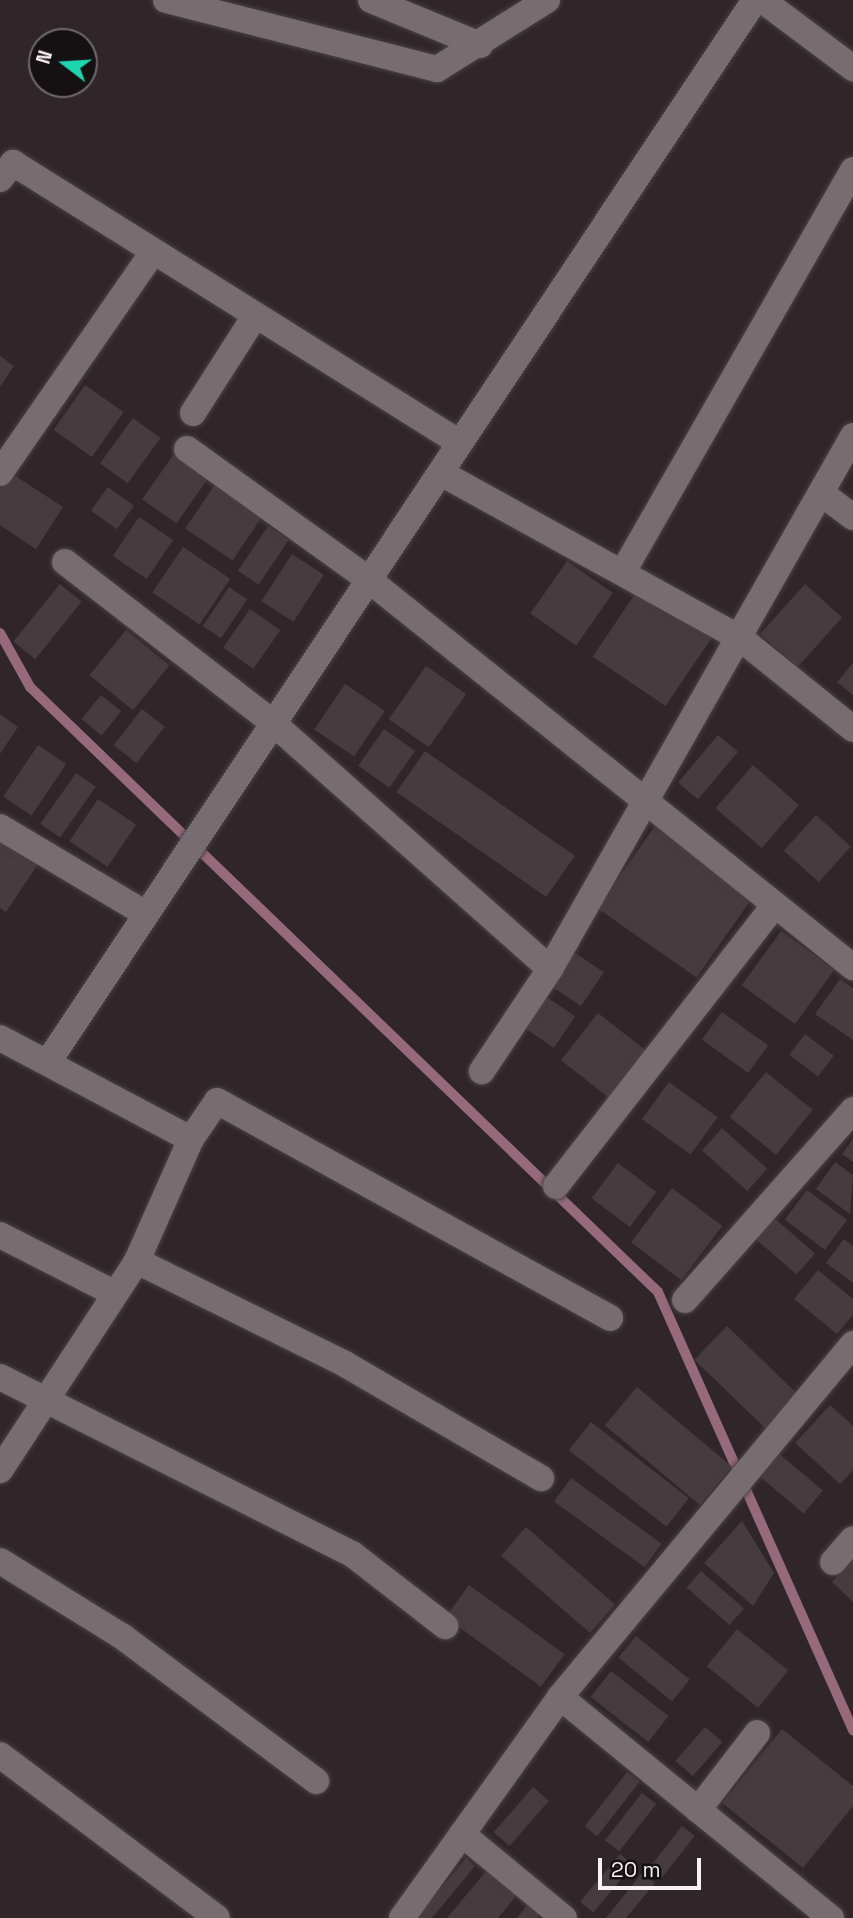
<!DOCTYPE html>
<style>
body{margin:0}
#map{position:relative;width:853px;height:1918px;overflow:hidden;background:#302629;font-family:"Space Grotesk",sans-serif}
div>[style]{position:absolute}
.stream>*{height:10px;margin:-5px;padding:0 5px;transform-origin:5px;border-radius:5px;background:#96697b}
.building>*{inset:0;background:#463b3f;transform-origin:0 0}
.roads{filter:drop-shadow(0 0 2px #494144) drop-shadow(0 0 2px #494144)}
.minor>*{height:26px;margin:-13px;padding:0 13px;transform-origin:13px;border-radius:13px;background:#776c70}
span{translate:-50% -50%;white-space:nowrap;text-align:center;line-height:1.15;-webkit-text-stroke:7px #151012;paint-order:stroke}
.north{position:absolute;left:28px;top:28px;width:70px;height:70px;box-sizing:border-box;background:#151012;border:2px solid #706a6c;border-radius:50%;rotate:287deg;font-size:19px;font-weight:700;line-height:28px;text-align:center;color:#f9f2f4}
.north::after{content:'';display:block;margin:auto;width:24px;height:32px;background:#1fd5b0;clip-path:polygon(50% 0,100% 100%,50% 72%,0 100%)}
.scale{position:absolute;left:598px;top:1858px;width:103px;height:32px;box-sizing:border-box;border:4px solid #f9f2f4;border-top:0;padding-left:9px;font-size:21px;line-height:24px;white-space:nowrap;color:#f9f2f4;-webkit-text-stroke:5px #151012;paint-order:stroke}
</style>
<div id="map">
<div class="stream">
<i style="left:0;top:633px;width:62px;rotate:60.9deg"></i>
<i style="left:30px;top:687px;width:872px;rotate:43.93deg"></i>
<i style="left:658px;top:1292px;width:480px;rotate:66deg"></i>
</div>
<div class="building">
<i style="clip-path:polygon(0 356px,14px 366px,0 387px)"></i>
<i style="left:85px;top:385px;width:47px;height:55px;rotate:35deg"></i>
<i style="left:133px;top:418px;width:34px;height:56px;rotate:36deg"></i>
<i style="left:176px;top:451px;width:42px;height:59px;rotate:35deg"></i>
<i style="clip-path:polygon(11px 473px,63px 507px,36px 549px,0 525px,0 489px)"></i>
<i style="left:216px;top:483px;width:57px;height:55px;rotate:34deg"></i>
<i style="left:108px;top:487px;width:32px;height:29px;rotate:36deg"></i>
<i style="left:139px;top:517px;width:41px;height:47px;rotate:34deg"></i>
<i style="left:268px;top:526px;width:25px;height:54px;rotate:34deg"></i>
<i style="left:183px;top:547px;width:57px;height:55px;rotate:34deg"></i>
<i style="left:292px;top:554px;width:38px;height:56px;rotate:33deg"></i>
<i style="left:567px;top:561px;width:56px;height:64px;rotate:35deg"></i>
<i style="left:60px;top:584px;width:28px;height:74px;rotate:39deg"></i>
<i style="left:805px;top:584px;width:50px;height:67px;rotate:42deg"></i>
<i style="left:229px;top:587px;width:22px;height:47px;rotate:34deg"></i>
<i style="left:639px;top:588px;width:88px;height:83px;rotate:34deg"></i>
<i style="left:250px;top:609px;width:37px;height:47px;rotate:35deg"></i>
<i style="left:126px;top:630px;width:56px;height:58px;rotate:39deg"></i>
<i style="clip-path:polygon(853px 663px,853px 695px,837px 682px)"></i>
<i style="left:426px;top:666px;width:49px;height:65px;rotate:35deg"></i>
<i style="left:345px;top:684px;width:48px;height:55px;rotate:34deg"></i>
<i style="left:101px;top:695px;width:26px;height:31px;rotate:39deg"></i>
<i style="left:142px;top:709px;width:29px;height:46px;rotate:38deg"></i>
<i style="clip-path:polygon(0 714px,18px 727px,0 754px)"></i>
<i style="left:384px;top:729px;width:38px;height:45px;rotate:35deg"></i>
<i style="left:718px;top:735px;width:26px;height:62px;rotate:40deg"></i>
<i style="left:38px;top:745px;width:34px;height:62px;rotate:34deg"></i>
<i style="left:425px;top:751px;width:183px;height:50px;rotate:35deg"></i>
<i style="left:753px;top:765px;width:61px;height:57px;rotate:41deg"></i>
<i style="left:76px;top:773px;width:24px;height:62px;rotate:35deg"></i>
<i style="left:98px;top:799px;width:46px;height:51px;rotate:34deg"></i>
<i style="left:816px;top:815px;width:47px;height:48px;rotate:42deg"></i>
<i style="left:657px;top:823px;width:121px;height:104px;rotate:35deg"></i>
<i style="clip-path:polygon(0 837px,38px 864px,6px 912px,0 908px)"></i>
<i style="left:781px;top:931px;width:66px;height:67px;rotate:36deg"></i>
<i style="left:574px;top:952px;width:36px;height:41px;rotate:34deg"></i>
<i style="clip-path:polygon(840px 979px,853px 988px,853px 1040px,815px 1014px)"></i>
<i style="left:542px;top:994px;width:40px;height:38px;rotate:34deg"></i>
<i style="left:722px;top:1012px;width:57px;height:34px;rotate:36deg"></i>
<i style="left:598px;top:1013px;width:66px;height:60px;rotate:38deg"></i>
<i style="left:805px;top:1034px;width:36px;height:26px;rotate:37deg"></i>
<i style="left:766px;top:1072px;width:60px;height:58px;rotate:39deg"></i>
<i style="left:669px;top:1082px;width:60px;height:46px;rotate:36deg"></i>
<i style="left:722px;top:1128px;width:61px;height:30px;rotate:42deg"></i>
<i style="clip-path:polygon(853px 1139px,853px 1162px,842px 1154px)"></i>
<i style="clip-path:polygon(835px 1162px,853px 1175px,850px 1214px,816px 1189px)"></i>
<i style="left:618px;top:1163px;width:48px;height:44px;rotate:37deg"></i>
<i style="left:672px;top:1188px;width:63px;height:68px;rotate:37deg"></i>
<i style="left:807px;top:1190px;width:50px;height:37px;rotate:37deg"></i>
<i style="left:772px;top:1216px;width:57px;height:28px;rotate:41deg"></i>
<i style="clip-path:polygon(844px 1239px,853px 1246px,853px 1283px,826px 1263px)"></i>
<i style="clip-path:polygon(818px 1270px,853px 1299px,853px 1315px,837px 1334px,794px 1299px)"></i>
<i style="left:727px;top:1326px;width:102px;height:47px;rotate:44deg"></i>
<i style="left:637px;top:1387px;width:124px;height:50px;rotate:40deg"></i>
<i style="clip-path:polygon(830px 1405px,853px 1426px,853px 1470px,840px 1484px,795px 1443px)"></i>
<i style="left:591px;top:1422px;width:124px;height:36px;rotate:38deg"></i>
<i style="left:777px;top:1452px;width:60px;height:30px;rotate:40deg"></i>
<i style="left:571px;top:1478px;width:112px;height:29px;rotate:36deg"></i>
<i style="clip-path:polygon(742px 1521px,774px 1573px,753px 1606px,704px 1563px)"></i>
<i style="left:526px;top:1527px;width:118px;height:38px;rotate:41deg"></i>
<i style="clip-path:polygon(853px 1559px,853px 1602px,832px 1582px)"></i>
<i style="left:701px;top:1571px;width:57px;height:22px;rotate:41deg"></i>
<i style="left:469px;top:1585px;width:118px;height:40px;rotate:36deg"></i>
<i style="left:737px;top:1629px;width:66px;height:48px;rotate:39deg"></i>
<i style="left:636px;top:1636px;width:69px;height:28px;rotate:39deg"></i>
<i style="left:611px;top:1671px;width:73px;height:33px;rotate:38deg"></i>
<i style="left:705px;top:1727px;width:23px;height:45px;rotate:41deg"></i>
<i style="clip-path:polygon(782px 1729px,853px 1786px,853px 1806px,803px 1868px,722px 1803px)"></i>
<i style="left:627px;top:1772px;width:16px;height:69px;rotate:38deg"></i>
<i style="left:533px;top:1787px;width:21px;height:60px;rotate:41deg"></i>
<i style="left:642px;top:1793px;width:18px;height:60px;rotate:38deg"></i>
<i style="left:682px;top:1826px;width:16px;height:56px;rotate:38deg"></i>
<i style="left:620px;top:1854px;width:17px;height:62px;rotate:40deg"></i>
<i style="clip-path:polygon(466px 1858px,475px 1866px,432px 1918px,416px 1918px)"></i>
<i style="clip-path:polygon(487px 1870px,517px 1895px,498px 1918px,447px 1918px)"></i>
<i style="clip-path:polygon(642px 1873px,655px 1883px,626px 1918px,606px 1918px)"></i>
<i style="clip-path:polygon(529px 1903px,541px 1913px,537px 1918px,517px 1918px)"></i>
</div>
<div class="roads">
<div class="minor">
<i style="left:166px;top:0;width:280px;rotate:14.3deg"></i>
<i style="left:437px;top:69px;width:130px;rotate:-32.1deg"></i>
<i style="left:371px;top:0;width:118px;rotate:22.4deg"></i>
<i style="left:762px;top:0;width:114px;rotate:36.8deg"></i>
<i style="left:0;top:179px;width:21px;rotate:-51deg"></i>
<i style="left:13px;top:163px;width:527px;rotate:32.06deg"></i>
<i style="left:193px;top:413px;width:115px;rotate:-57.4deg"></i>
<i style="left:187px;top:449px;width:224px;rotate:35.7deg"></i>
<i style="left:369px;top:580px;width:620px;rotate:38.65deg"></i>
<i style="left:0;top:473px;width:269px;rotate:-55.3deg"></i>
<i style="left:441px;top:473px;width:342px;rotate:28.9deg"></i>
<i style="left:740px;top:638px;width:145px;rotate:38.8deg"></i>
<i style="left:821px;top:493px;width:40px;rotate:37deg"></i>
<i style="left:65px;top:562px;width:263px;rotate:37.7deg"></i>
<i style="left:273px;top:723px;width:370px;rotate:41.6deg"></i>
<i style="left:550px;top:969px;width:123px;rotate:123.7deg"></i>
<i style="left:624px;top:570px;width:461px;rotate:-60.2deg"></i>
<i style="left:0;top:827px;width:170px;rotate:30.8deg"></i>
<i style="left:550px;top:969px;width:613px;rotate:-60.38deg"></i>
<i style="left:0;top:1038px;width:216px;rotate:27.9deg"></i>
<i style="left:191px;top:1139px;width:133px;rotate:113.9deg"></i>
<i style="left:137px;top:1261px;width:250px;rotate:123.2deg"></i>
<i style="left:48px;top:1062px;width:1276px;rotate:-56.35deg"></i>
<i style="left:191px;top:1139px;width:46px;rotate:-55.6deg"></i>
<i style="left:217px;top:1101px;width:449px;rotate:28.9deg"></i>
<i style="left:556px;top:1186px;width:356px;rotate:-52.1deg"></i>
<i style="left:0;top:1235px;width:128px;rotate:27deg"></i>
<i style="left:137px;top:1261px;width:232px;rotate:26.3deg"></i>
<i style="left:345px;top:1364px;width:227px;rotate:30.2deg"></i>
<i style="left:685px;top:1300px;width:254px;rotate:-48.5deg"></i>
<i style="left:0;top:1377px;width:394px;rotate:26.7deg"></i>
<i style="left:352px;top:1554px;width:118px;rotate:37.7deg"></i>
<i style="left:0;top:1561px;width:145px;rotate:31.7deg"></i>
<i style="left:123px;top:1637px;width:241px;rotate:36.7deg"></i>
<i style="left:833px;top:1562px;width:30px;rotate:-49deg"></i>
<i style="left:560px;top:1697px;width:350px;rotate:39.2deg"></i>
<i style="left:0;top:1755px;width:271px;rotate:36.9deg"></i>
<i style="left:698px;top:1810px;width:97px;rotate:-52.5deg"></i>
<i style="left:462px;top:1834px;width:132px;rotate:39.5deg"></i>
<i style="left:402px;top:1918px;width:272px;rotate:-54.4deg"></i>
<i style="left:560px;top:1697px;width:459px;rotate:-50.3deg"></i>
</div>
</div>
<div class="north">N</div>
<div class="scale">20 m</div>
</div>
